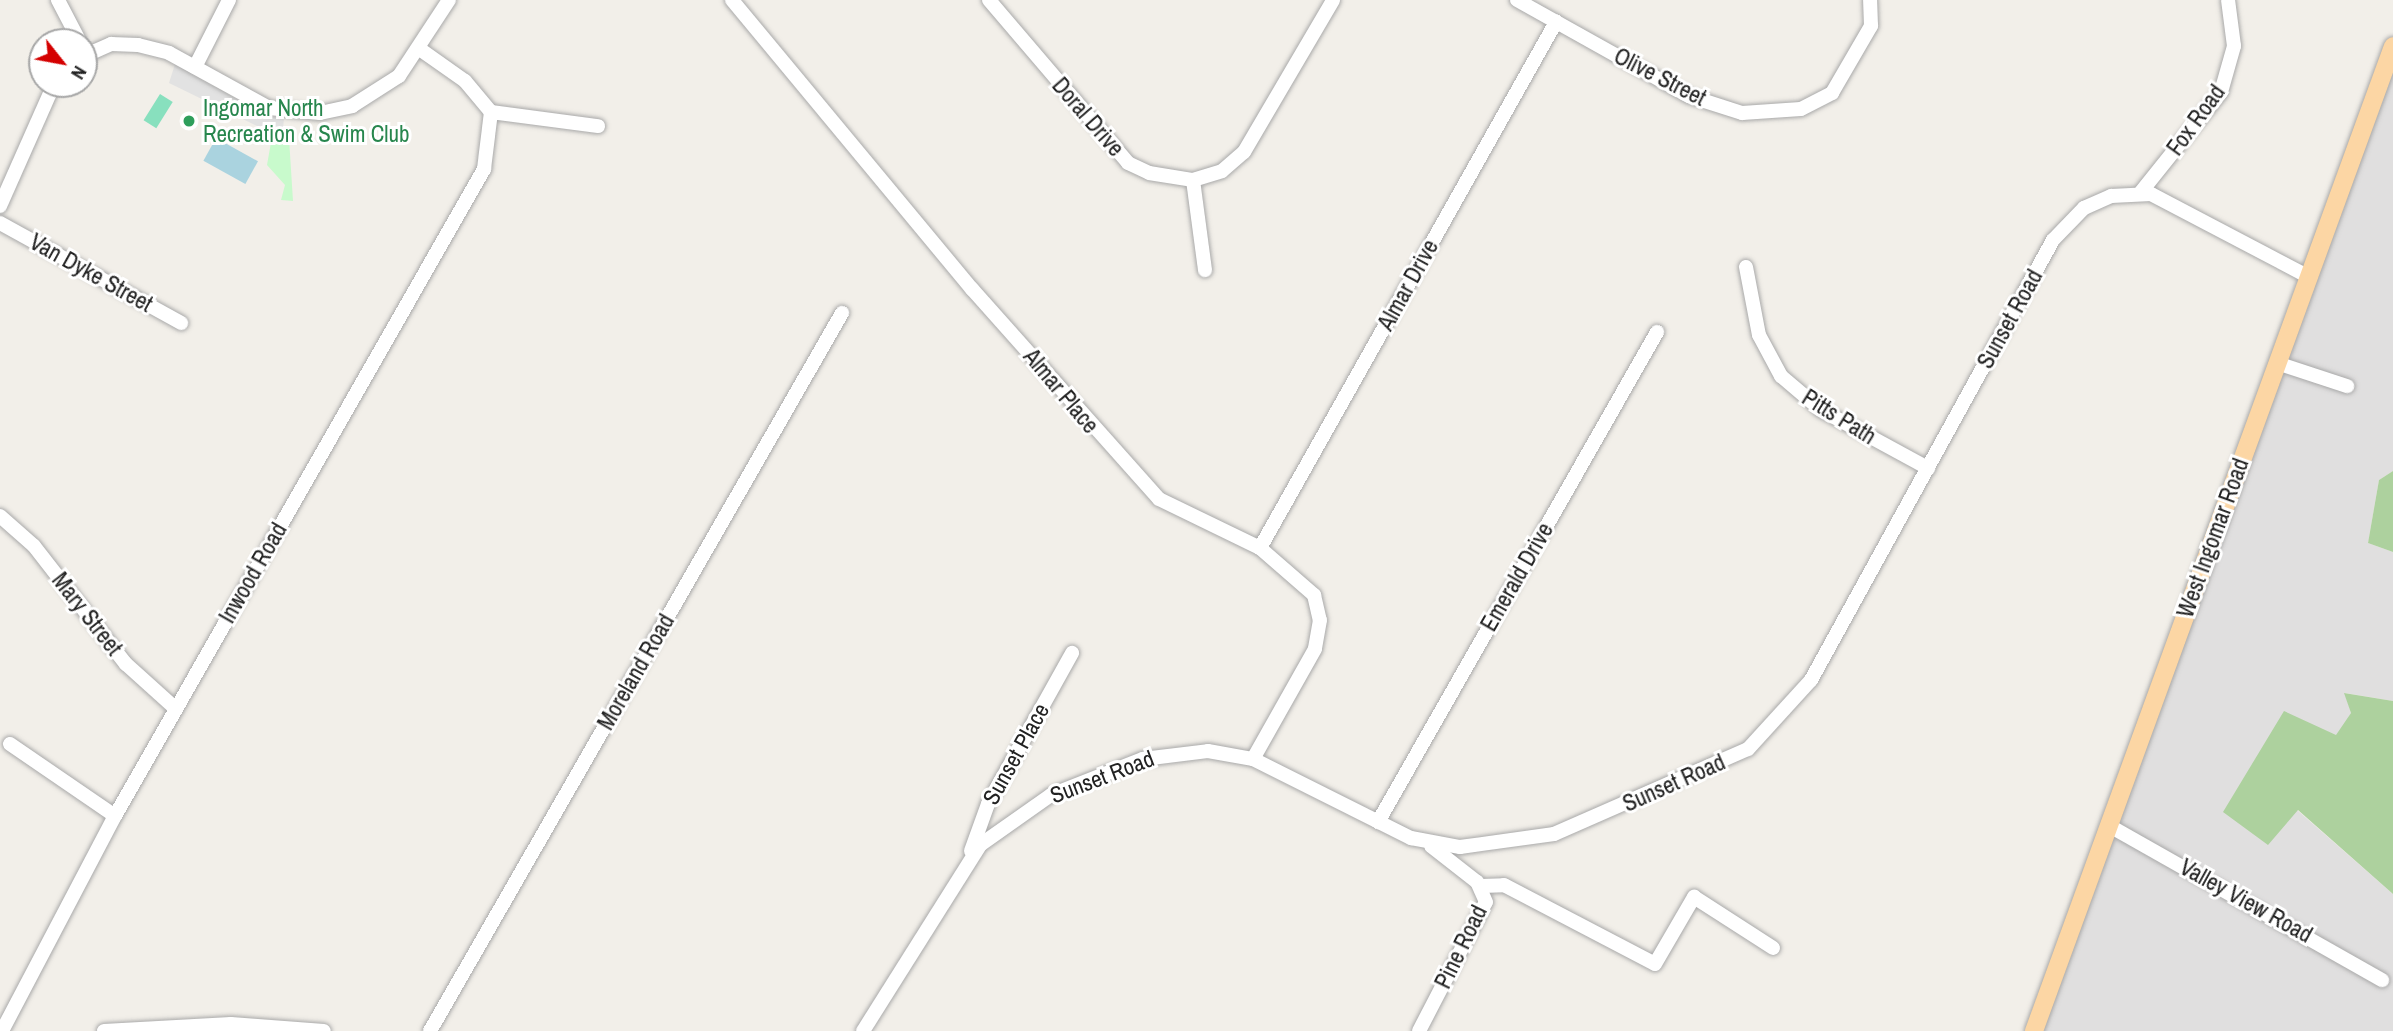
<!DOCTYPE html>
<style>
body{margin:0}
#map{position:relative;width:2393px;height:1031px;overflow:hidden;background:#f2efe9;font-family:"Archivo Narrow",sans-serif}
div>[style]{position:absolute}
.residential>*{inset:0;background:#e0dfdf}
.forest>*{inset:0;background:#add19e}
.park>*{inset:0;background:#c8facc}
.pitch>*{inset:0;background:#88e0be;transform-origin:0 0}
.parking>*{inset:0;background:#e2e2e2}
.water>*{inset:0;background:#aad3df;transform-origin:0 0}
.roads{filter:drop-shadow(0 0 2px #a9a9a9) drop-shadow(0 0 2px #a9a9a9)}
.minor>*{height:14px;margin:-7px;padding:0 7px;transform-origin:7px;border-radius:7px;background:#fff}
.major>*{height:18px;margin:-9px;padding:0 9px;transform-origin:9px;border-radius:9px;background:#fcd6a4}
.dots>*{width:19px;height:19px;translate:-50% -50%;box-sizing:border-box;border:4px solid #fff;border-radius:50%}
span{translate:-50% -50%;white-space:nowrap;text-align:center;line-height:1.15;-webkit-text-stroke:6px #fff;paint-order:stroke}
.street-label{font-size:23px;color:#222}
.leisure-label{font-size:23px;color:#27864d}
.left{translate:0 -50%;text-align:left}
.north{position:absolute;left:28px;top:28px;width:70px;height:70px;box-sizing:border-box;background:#fff;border:2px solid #a7a7a7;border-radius:50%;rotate:121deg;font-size:19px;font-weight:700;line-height:28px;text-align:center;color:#222}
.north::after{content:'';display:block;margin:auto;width:24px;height:32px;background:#d40000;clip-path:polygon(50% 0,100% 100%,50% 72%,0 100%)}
</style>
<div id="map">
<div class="residential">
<i style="clip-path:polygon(2393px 46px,2393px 471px,2379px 480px,2368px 543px,2393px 552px,2393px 701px,2345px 693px,2351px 713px,2297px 810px,2393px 894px,2393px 1031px,2035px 1031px)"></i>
</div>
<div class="forest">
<i style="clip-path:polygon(2393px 471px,2393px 552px,2368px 543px,2379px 480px)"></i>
<i style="clip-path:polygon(2344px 693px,2393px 701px,2393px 894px,2298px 810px,2268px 845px,2223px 812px,2284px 711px,2336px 735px,2351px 713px)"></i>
</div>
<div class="park">
<i style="clip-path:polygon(273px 131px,286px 131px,289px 138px,293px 201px,281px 200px,285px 185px,267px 165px)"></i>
</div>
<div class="pitch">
<i style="left:160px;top:94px;width:15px;height:31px;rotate:32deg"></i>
</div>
<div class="parking">
<i style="clip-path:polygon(175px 64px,265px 115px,284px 118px,283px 129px,257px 126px,169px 83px)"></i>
</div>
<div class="water">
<i style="left:216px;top:138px;width:48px;height:26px;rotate:29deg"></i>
</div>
<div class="roads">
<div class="minor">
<i style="left:58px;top:0;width:47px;rotate:62.4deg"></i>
<i style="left:732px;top:0;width:376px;rotate:50.3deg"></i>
<i style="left:972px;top:289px;width:281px;rotate:48.3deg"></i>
<i style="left:1159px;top:499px;width:112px;rotate:25.9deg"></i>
<i style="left:1260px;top:548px;width:72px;rotate:41deg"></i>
<i style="left:1314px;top:595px;width:26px;rotate:77deg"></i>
<i style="left:1320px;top:620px;width:29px;rotate:100deg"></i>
<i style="left:1315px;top:649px;width:126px;rotate:119.4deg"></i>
<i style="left:989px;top:0;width:214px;rotate:49.5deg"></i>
<i style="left:1128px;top:163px;width:23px;rotate:25deg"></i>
<i style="left:1149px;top:173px;width:45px;rotate:9deg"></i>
<i style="left:1193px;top:180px;width:30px;rotate:-17deg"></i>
<i style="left:1222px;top:171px;width:29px;rotate:-41deg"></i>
<i style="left:1244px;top:152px;width:176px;rotate:-59.6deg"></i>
<i style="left:1517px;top:0;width:197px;rotate:29.2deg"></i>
<i style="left:1689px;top:96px;width:56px;rotate:17.8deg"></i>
<i style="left:1742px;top:113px;width:59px;rotate:-3.9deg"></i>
<i style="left:1801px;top:109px;width:35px;rotate:-27deg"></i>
<i style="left:1832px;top:93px;width:78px;rotate:-59.8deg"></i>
<i style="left:1871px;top:26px;width:26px;rotate:-92deg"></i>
<i style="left:421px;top:50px;width:54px;rotate:35.2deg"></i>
<i style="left:465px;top:81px;width:40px;rotate:50deg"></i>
<i style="left:491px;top:112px;width:108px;rotate:7.5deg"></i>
<i style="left:84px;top:56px;width:30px;rotate:-24deg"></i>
<i style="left:111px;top:44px;width:27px;rotate:2deg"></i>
<i style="left:138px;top:45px;width:32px;rotate:14deg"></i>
<i style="left:169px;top:53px;width:114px;rotate:28.8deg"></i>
<i style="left:269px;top:108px;width:51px;rotate:5.6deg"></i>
<i style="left:320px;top:113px;width:33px;rotate:-12deg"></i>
<i style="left:352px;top:106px;width:56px;rotate:-32.6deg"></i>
<i style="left:399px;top:76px;width:91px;rotate:-56.7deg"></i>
<i style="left:195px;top:67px;width:75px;rotate:-63.1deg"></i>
<i style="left:1193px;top:180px;width:91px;rotate:82.4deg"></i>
<i style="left:2141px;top:192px;width:128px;rotate:-51.3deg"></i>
<i style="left:2221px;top:92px;width:48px;rotate:-74.2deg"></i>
<i style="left:2234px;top:46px;width:46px;rotate:-97.4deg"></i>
<i style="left:0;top:206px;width:133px;rotate:-66.1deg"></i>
<i style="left:0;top:223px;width:207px;rotate:28.9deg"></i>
<i style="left:1746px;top:267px;width:69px;rotate:79.2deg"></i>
<i style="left:1759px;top:335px;width:47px;rotate:61.8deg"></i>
<i style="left:1781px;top:376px;width:52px;rotate:40.4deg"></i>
<i style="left:1821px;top:410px;width:122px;rotate:28.5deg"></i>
<i style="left:2277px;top:363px;width:74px;rotate:18.2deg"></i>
<i style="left:0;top:516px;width:45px;rotate:41.4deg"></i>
<i style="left:34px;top:546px;width:150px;rotate:52.1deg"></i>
<i style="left:126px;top:664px;width:67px;rotate:42deg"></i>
<i style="left:1260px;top:548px;width:604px;rotate:-60.63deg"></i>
<i style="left:10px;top:744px;width:127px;rotate:34.4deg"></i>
<i style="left:1378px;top:822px;width:564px;rotate:-60.34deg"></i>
<i style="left:2108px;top:825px;width:315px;rotate:29.5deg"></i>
<i style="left:971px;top:851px;width:50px;rotate:-70.1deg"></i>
<i style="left:988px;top:804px;width:173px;rotate:-60.9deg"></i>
<i style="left:1481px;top:886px;width:23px;rotate:-2deg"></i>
<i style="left:1504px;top:885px;width:170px;rotate:27.6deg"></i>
<i style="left:1655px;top:964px;width:78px;rotate:-59.8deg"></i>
<i style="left:1694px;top:897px;width:94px;rotate:32.8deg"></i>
<i style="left:2px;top:1031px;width:243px;rotate:-62.3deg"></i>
<i style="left:115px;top:816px;width:745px;rotate:-60.3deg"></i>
<i style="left:484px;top:169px;width:57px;rotate:-83deg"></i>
<i style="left:104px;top:1031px;width:127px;rotate:-3.2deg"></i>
<i style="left:231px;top:1024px;width:93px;rotate:4.3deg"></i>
<i style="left:430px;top:1031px;width:828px;rotate:-60.15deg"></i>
<i style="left:863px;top:1031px;width:220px;rotate:-57.8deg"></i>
<i style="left:980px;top:845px;width:87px;rotate:-35.2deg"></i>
<i style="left:1051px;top:795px;width:99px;rotate:-21.4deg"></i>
<i style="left:1143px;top:759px;width:65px;rotate:-7deg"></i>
<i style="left:1208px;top:751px;width:46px;rotate:10.1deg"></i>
<i style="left:1253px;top:759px;width:177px;rotate:26.6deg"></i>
<i style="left:1411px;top:838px;width:50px;rotate:10.4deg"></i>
<i style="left:1460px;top:847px;width:95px;rotate:-7.9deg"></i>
<i style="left:1554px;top:834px;width:212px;rotate:-23.7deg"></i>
<i style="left:1748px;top:749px;width:93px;rotate:-47.6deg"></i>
<i style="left:1811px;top:680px;width:502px;rotate:-61.19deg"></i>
<i style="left:2053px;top:240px;width:45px;rotate:-45.9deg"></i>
<i style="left:2084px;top:208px;width:30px;rotate:-24deg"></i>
<i style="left:2111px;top:196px;width:40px;rotate:-2.9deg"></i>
<i style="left:2151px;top:194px;width:178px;rotate:27.7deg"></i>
<i style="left:1419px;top:1031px;width:145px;rotate:-62.6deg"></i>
<i style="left:1486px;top:902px;width:22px;rotate:-114deg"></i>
<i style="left:1477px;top:882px;width:58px;rotate:-142deg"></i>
</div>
<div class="major">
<i style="left:2034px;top:1031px;width:1048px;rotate:-69.97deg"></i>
</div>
</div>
<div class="dots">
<i style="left:189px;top:121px;background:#2e9e5b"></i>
</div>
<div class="street-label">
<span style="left:1660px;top:77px;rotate:27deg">Olive Street</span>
<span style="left:1088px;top:117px;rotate:49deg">Doral Drive</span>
<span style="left:2196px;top:120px;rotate:-54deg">Fox Road</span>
<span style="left:91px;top:273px;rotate:29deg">Van Dyke Street</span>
<span style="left:1408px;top:285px;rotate:-61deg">Almar Drive</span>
<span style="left:2010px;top:319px;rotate:-61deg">Sunset Road</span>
<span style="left:1061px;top:391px;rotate:50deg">Almar Place</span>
<span style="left:1839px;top:417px;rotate:32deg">Pitts Path</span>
<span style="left:2213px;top:538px;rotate:-70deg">West Ingomar Road</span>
<span style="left:253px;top:573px;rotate:-60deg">Inwood Road</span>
<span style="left:1517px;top:577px;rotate:-60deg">Emerald Drive</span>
<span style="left:87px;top:614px;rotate:52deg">Mary Street</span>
<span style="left:636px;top:672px;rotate:-60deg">Moreland Road</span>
<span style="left:1016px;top:754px;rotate:-61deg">Sunset Place</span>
<span style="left:1102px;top:777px;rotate:-21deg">Sunset Road</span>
<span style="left:1674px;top:783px;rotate:-24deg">Sunset Road</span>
<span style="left:2246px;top:901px;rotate:29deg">Valley View Road</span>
<span style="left:1461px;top:947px;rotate:-64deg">Pine Road</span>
</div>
<div class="leisure-label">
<span class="left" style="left:203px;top:121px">Ingomar North<br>Recreation &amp; Swim Club</span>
</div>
<div class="north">N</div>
</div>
